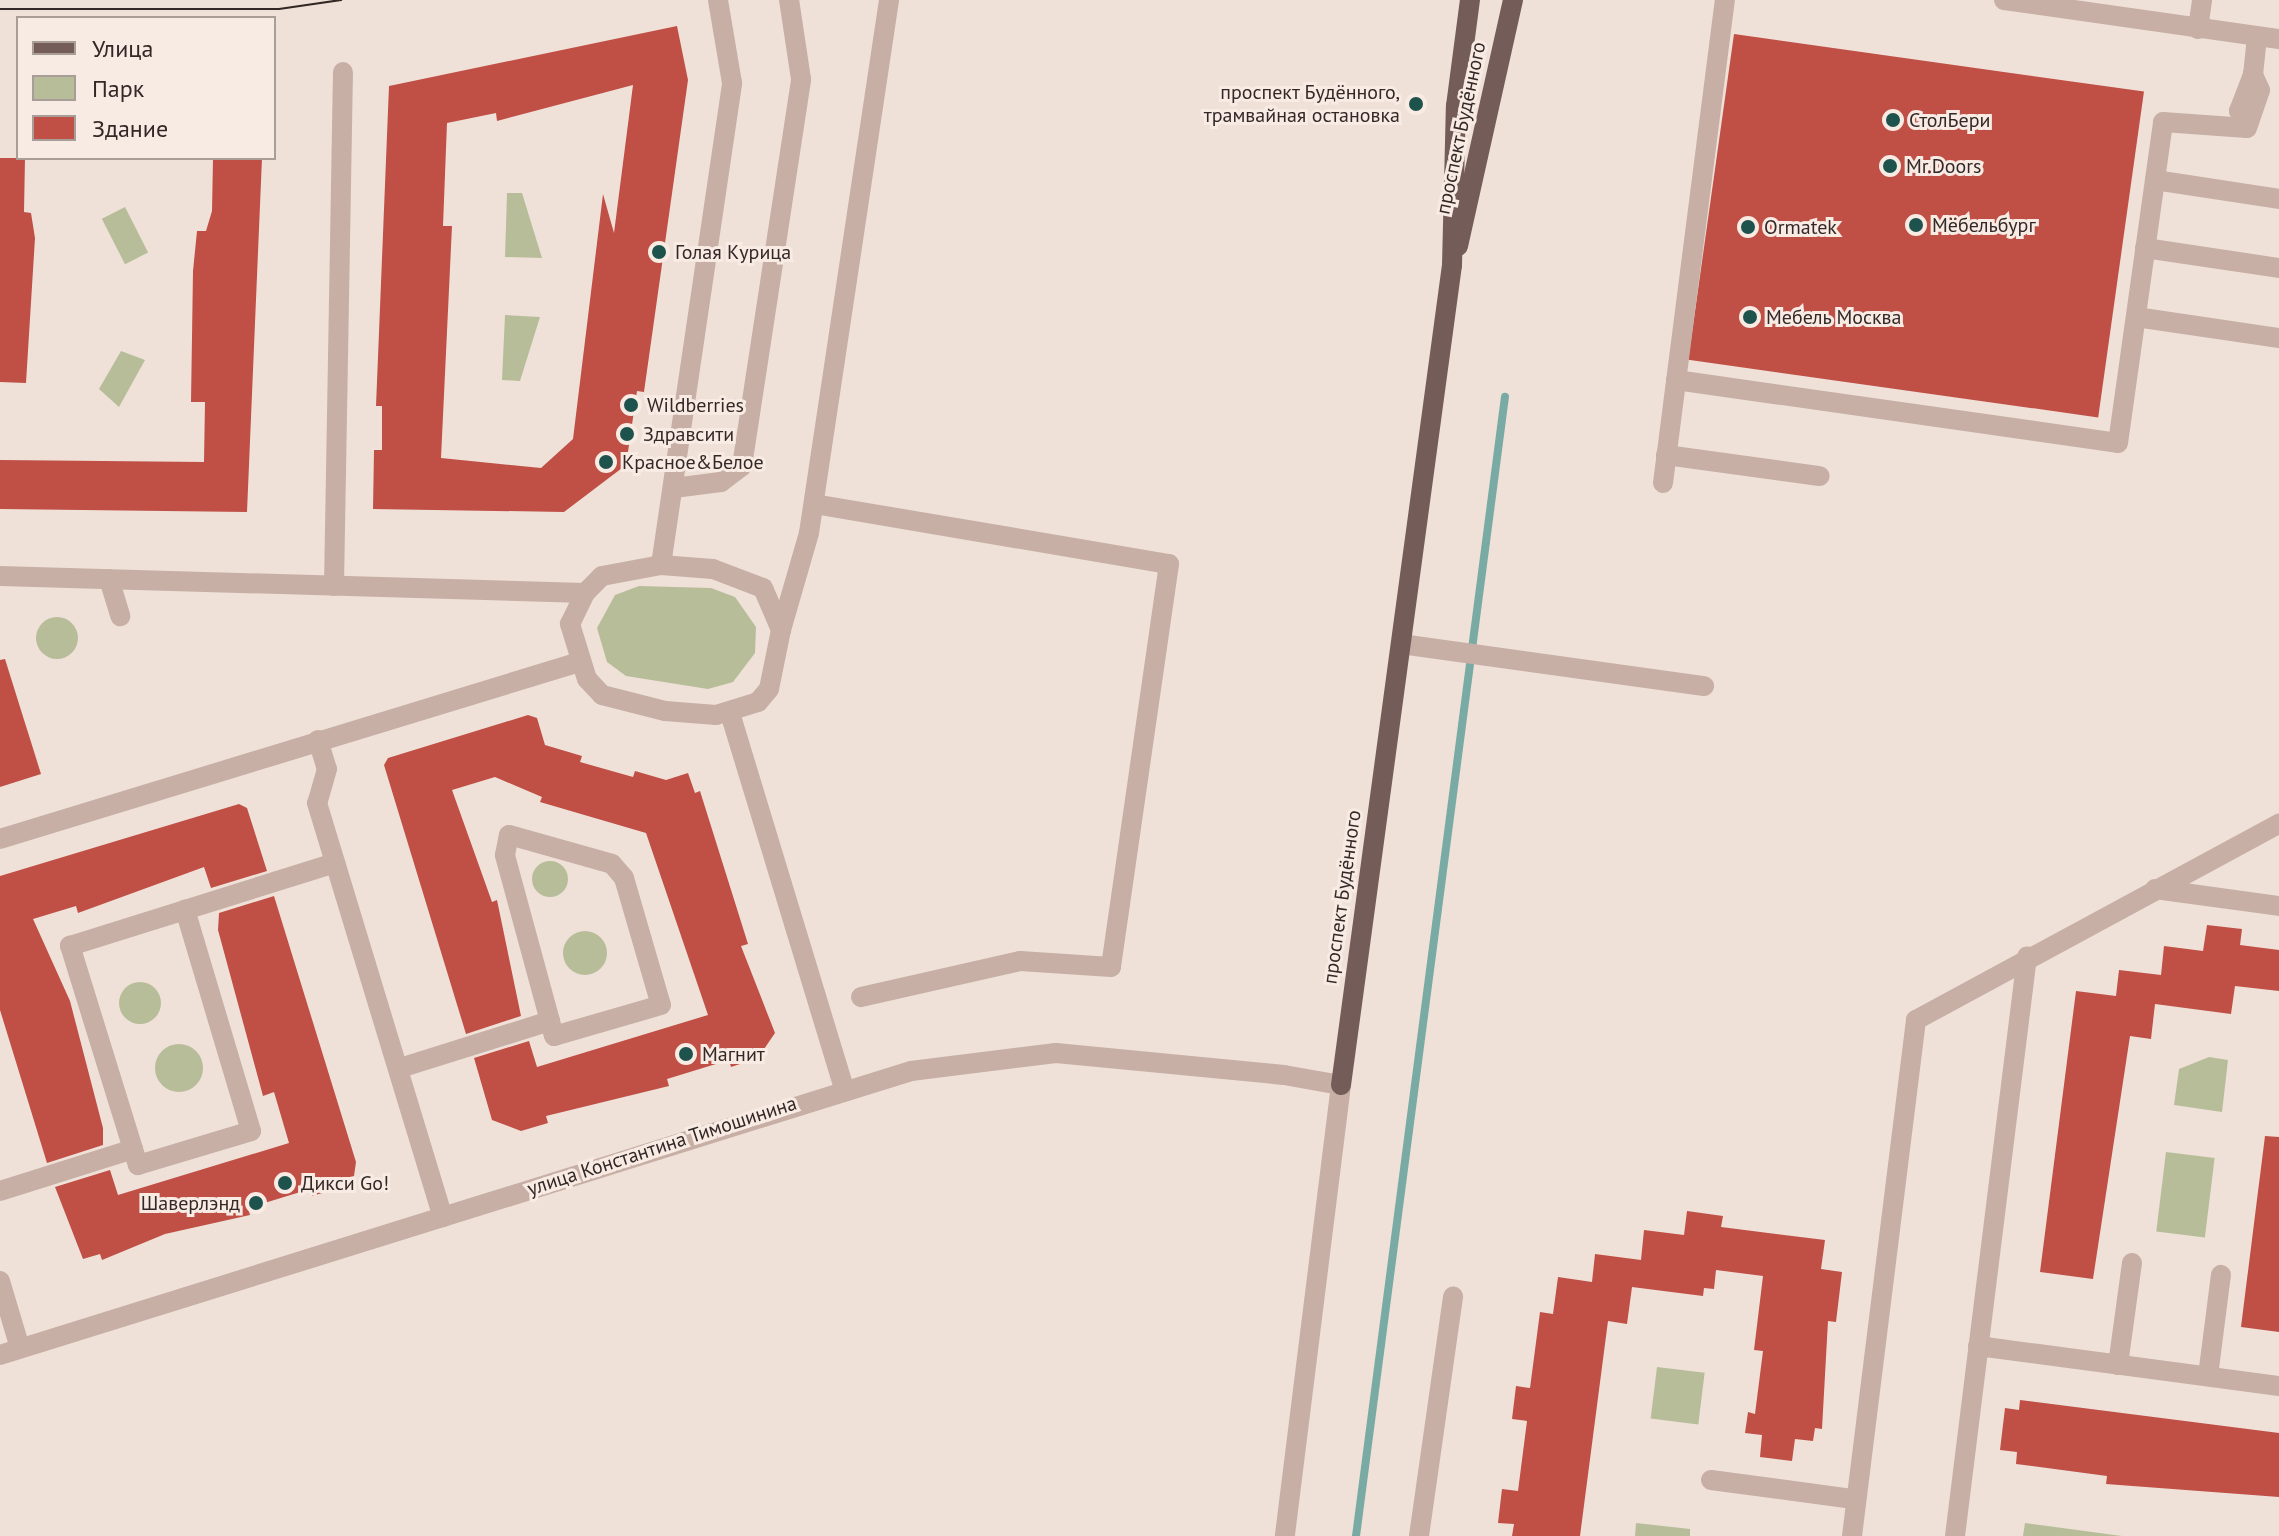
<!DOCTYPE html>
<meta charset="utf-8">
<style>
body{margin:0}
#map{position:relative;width:2279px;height:1536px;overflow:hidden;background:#efe1d8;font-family:"PT Sans",sans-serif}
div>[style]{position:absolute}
.green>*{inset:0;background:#b7bd99;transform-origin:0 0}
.round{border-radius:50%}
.stream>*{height:8px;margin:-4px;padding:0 4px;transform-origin:4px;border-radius:4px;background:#79aba4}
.building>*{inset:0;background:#c04f46;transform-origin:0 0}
.minor>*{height:20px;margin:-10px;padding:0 10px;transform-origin:10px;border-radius:10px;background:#c7afa5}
.major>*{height:20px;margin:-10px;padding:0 10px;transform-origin:10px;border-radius:10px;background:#745c58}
.tram>*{height:2px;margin:-1px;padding:0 1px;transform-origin:1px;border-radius:1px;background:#332826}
.dots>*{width:22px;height:22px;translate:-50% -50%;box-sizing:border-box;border:4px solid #f8ebe4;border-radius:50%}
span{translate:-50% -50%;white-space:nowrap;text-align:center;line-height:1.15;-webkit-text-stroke:6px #f8ebe4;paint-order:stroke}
.poi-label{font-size:20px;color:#332826}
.right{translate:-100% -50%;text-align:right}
.left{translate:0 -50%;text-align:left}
.street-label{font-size:20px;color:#332826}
.legend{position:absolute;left:16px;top:16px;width:260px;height:144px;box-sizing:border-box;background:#f8ebe4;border:2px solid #a99d98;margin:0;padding:10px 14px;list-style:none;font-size:24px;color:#332826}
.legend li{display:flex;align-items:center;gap:16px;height:40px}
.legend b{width:40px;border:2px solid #a99d98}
</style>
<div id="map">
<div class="green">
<i style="clip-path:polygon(507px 193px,522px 193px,542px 258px,505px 257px)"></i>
<i style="left:125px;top:207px;width:51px;height:26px;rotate:63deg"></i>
<i style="clip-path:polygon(505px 315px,540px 317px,520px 381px,502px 380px)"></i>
<i style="clip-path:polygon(121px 351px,145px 360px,119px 407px,99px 389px)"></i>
<i style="clip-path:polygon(711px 588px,735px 597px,756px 627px,755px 653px,733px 682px,708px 689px,626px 676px,607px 662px,597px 628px,615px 595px,639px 586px)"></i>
<i class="round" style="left:36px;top:617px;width:42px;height:42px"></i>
<i class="round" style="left:532px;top:861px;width:36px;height:36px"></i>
<i class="round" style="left:563px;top:931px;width:44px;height:44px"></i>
<i class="round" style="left:119px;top:982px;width:42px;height:42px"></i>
<i class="round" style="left:155px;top:1044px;width:48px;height:48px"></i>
<i style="clip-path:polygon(2209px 1057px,2228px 1060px,2222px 1112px,2174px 1105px,2179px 1069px)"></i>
<i style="left:2166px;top:1152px;width:49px;height:80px;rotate:7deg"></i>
<i style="left:1657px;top:1367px;width:48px;height:52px;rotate:7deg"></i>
<i style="clip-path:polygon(1636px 1523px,1690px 1529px,1690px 1536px,1635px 1536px)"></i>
<i style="clip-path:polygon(2025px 1523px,2122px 1536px,2023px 1536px)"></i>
</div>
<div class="stream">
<i style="left:1356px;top:1536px;width:1149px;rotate:-82.55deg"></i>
</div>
<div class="building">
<i style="clip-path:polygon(evenodd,677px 26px,688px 80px,644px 392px,637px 391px,626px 465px,564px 512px,373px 509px,374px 450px,382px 450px,382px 406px,376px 406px,389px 86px,677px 26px,633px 85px,614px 233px,603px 194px,573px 439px,541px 468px,441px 458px,452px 226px,443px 226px,447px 123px,496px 113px,497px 121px,633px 85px)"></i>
<i style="left:1734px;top:34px;width:414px;height:329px;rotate:8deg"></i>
<i style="clip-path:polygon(0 158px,25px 158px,24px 212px,31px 213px,35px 238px,26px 383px,0 382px)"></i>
<i style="clip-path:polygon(213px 158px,262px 158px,247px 512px,0 509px,0 460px,204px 462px,205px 402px,191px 402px,193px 271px,197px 231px,206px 231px,212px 211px)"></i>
<i style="clip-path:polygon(5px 659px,41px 774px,0 787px,0 660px)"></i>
<i style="clip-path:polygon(528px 715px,537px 718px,545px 745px,582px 756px,580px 762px,633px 777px,635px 771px,666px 780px,688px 773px,695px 793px,700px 791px,748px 944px,741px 946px,775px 1033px,758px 1058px,731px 1067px,729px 1060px,667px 1079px,669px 1086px,546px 1116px,548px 1123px,521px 1131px,492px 1120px,474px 1058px,529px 1041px,537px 1067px,708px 1015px,646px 833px,540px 802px,542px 797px,495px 777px,452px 790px,492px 902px,497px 900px,521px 1016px,466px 1034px,384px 765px,388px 758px)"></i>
<i style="clip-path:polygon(239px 804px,247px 808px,267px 871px,211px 888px,204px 867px,78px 913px,76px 906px,33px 919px,70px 1001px,103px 1128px,103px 1145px,47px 1163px,0 1010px,0 876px)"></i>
<i style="clip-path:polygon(274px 896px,356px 1162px,354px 1176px,337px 1180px,339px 1188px,312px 1196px,310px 1189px,248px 1208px,250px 1215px,165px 1234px,102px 1260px,100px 1254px,83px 1259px,55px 1187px,110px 1170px,118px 1195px,289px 1143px,274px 1092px,263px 1096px,218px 930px,219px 913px)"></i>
<i style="clip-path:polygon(2207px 925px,2242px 929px,2240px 945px,2279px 950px,2279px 991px,2235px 986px,2231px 1014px,2155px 1004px,2151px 1039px,2130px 1036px,2093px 1279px,2040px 1272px,2076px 991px,2116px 996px,2119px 970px,2161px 975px,2164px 946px,2203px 951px)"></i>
<i style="clip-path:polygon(2265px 1136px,2279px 1137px,2279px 1332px,2241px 1327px)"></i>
<i style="clip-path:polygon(1687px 1211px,1723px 1216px,1721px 1227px,1825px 1240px,1821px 1269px,1842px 1272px,1836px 1322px,1828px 1321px,1822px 1429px,1815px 1428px,1813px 1441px,1795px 1439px,1792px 1461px,1760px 1457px,1762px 1435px,1745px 1433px,1748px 1412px,1755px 1414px,1763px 1351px,1754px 1350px,1763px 1276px,1716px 1270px,1714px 1289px,1704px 1288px,1703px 1296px,1632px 1287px,1627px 1324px,1608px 1321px,1580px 1536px,1512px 1536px,1514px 1524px,1498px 1523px,1502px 1489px,1518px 1491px,1527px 1421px,1512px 1419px,1516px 1386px,1530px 1388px,1540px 1312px,1553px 1314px,1558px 1277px,1592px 1282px,1595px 1254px,1641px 1260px,1644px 1230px,1684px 1235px)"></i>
<i style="clip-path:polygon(2020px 1400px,2279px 1433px,2279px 1497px,2106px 1484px,2107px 1476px,2016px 1464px,2017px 1452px,2000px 1450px,2005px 1408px,2019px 1410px)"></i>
</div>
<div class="minor">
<i style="left:2004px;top:0;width:278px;rotate:8.1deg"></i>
<i style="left:2198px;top:29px;width:29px;rotate:-82deg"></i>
<i style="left:2248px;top:117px;width:11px;rotate:-146deg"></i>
<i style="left:2239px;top:111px;width:39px;rotate:-69deg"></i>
<i style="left:2155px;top:180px;width:125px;rotate:8.7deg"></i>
<i style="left:2145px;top:248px;width:135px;rotate:8.5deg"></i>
<i style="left:2136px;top:317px;width:145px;rotate:8.4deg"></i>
<i style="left:1676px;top:380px;width:446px;rotate:8.1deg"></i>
<i style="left:2118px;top:443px;width:324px;rotate:-82deg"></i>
<i style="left:2163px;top:122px;width:84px;rotate:4.1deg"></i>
<i style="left:2247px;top:128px;width:40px;rotate:-71.1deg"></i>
<i style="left:2260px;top:90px;width:17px;rotate:-115deg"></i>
<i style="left:2253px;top:75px;width:39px;rotate:-84deg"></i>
<i style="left:1666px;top:455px;width:155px;rotate:7.8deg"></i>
<i style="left:1663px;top:483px;width:487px;rotate:-82.7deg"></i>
<i style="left:674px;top:488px;width:47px;rotate:-7.3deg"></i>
<i style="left:721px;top:482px;width:26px;rotate:-37deg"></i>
<i style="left:742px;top:466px;width:391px;rotate:-81.3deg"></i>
<i style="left:801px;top:79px;width:80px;rotate:-98.6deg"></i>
<i style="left:814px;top:504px;width:360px;rotate:9.6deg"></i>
<i style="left:1169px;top:564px;width:407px;rotate:98.2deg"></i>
<i style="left:1111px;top:967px;width:91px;rotate:-176.2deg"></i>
<i style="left:1020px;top:961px;width:163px;rotate:167.2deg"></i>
<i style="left:661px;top:565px;width:52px;rotate:4.4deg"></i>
<i style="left:713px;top:569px;width:53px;rotate:20.8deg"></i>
<i style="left:763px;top:588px;width:46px;rotate:66.8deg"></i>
<i style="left:781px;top:630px;width:60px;rotate:101.5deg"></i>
<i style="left:769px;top:689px;width:17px;rotate:130deg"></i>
<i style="left:758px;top:702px;width:44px;rotate:162.8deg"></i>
<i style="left:716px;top:715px;width:51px;rotate:-175.5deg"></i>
<i style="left:665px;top:711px;width:65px;rotate:-165.7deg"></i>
<i style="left:602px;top:695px;width:22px;rotate:-133deg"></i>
<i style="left:587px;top:679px;width:58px;rotate:-107.2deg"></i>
<i style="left:570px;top:624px;width:34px;rotate:-64deg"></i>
<i style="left:585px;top:593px;width:24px;rotate:-45deg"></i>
<i style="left:602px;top:576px;width:60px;rotate:-10.6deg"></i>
<i style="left:661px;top:565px;width:487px;rotate:-81.6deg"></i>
<i style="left:732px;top:83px;width:84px;rotate:-99.6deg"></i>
<i style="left:0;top:576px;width:585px;rotate:1.66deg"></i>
<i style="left:109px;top:579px;width:39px;rotate:73deg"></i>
<i style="left:334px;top:586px;width:514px;rotate:-89deg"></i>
<i style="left:781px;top:630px;width:101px;rotate:-73.9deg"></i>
<i style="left:809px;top:533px;width:539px;rotate:-81.46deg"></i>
<i style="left:1401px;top:644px;width:306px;rotate:7.9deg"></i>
<i style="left:730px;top:713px;width:393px;rotate:73.1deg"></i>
<i style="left:318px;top:740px;width:30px;rotate:73deg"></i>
<i style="left:327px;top:769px;width:35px;rotate:106deg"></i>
<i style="left:317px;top:803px;width:433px;rotate:73.1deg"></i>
<i style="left:0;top:839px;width:602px;rotate:-16.99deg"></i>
<i style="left:2155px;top:889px;width:125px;rotate:7.8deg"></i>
<i style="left:400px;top:1068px;width:157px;rotate:-17.4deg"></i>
<i style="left:550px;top:1021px;width:172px;rotate:-105.2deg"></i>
<i style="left:505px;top:855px;width:20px;rotate:-79deg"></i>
<i style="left:509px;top:835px;width:107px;rotate:15.7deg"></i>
<i style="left:612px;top:864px;width:18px;rotate:49deg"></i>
<i style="left:624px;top:878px;width:132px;rotate:73.8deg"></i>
<i style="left:661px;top:1005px;width:111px;rotate:163.8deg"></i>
<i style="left:554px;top:1036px;width:16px;rotate:-105deg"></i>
<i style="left:133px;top:1149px;width:17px;rotate:73deg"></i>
<i style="left:138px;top:1165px;width:118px;rotate:-16.7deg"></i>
<i style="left:251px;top:1131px;width:231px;rotate:-106.6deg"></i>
<i style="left:0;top:1191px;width:139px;rotate:-17.5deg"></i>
<i style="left:133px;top:1149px;width:213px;rotate:-107.2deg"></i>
<i style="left:70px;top:946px;width:278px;rotate:-17.4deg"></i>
<i style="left:0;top:1281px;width:70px;rotate:73.4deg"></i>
<i style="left:1978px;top:1346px;width:304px;rotate:7.6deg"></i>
<i style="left:0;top:1355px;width:954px;rotate:-17.31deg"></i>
<i style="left:911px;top:1071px;width:146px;rotate:-7.1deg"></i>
<i style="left:1056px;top:1053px;width:229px;rotate:5.5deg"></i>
<i style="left:1284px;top:1075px;width:58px;rotate:10deg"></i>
<i style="left:1341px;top:1085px;width:454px;rotate:97.1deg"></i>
<i style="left:2118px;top:1365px;width:103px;rotate:-82.2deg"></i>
<i style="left:2208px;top:1376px;width:102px;rotate:-82.7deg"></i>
<i style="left:1711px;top:1480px;width:144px;rotate:7.6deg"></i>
<i style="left:1419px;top:1536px;width:242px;rotate:-81.9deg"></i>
<i style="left:1852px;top:1536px;width:520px;rotate:-82.93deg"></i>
<i style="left:1916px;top:1020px;width:413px;rotate:-28.4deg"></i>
<i style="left:1955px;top:1536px;width:584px;rotate:-82.92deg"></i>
</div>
<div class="major">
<i style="left:1458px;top:246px;width:252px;rotate:-77.4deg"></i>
<i style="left:1341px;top:1085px;width:827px;rotate:-82.29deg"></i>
<i style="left:1452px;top:265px;width:159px;rotate:-88.6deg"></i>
<i style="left:1456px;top:106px;width:107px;rotate:-82.5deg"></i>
</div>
<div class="tram">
<i style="left:0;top:9px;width:279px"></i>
<i style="left:279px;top:9px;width:63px;rotate:-8.3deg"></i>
</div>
<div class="dots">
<i style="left:1416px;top:104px;background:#1e524c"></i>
<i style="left:1893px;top:120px;background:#1e524c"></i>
<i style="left:1890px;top:166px;background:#1e524c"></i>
<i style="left:1916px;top:225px;background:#1e524c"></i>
<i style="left:1748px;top:227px;background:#1e524c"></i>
<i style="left:659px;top:252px;background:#1e524c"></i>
<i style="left:1750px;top:317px;background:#1e524c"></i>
<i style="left:631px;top:405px;background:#1e524c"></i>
<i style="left:627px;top:434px;background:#1e524c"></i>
<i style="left:606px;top:462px;background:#1e524c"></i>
<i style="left:686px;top:1054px;background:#1e524c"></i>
<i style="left:285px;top:1183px;background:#1e524c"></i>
<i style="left:256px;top:1203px;background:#1e524c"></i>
</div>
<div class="poi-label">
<span class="right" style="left:1400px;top:104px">проспект Будённого,<br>трамвайная остановка</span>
<span class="left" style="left:1909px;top:120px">СтолБери</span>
<span class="left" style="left:1906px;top:166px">Mr.Doors</span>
<span class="left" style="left:1932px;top:225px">Мёбельбург</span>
<span class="left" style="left:1764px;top:227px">Ormatek</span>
<span class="left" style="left:675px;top:252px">Голая Курица</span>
<span class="left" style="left:1766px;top:317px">Мебель Москва</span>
<span class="left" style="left:647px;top:405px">Wildberries</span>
<span class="left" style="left:643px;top:434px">Здравсити</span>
<span class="left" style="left:622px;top:462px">Красное&amp;Белое</span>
<span class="left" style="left:702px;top:1054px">Магнит</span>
<span class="left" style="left:301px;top:1183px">Дикси Go!</span>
<span class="right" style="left:240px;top:1203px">Шаверлэнд</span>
</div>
<div class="street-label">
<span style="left:1461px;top:128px;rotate:-78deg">проспект Будённого</span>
<span style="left:1342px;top:897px;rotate:-82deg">проспект Будённого</span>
<span style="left:662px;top:1146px;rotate:-18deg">улица Константина Тимошинина</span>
</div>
<ul class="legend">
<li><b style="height:10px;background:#745c58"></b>Улица</li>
<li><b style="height:22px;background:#b7bd99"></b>Парк</li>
<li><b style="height:22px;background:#c04f46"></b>Здание</li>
</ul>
</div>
